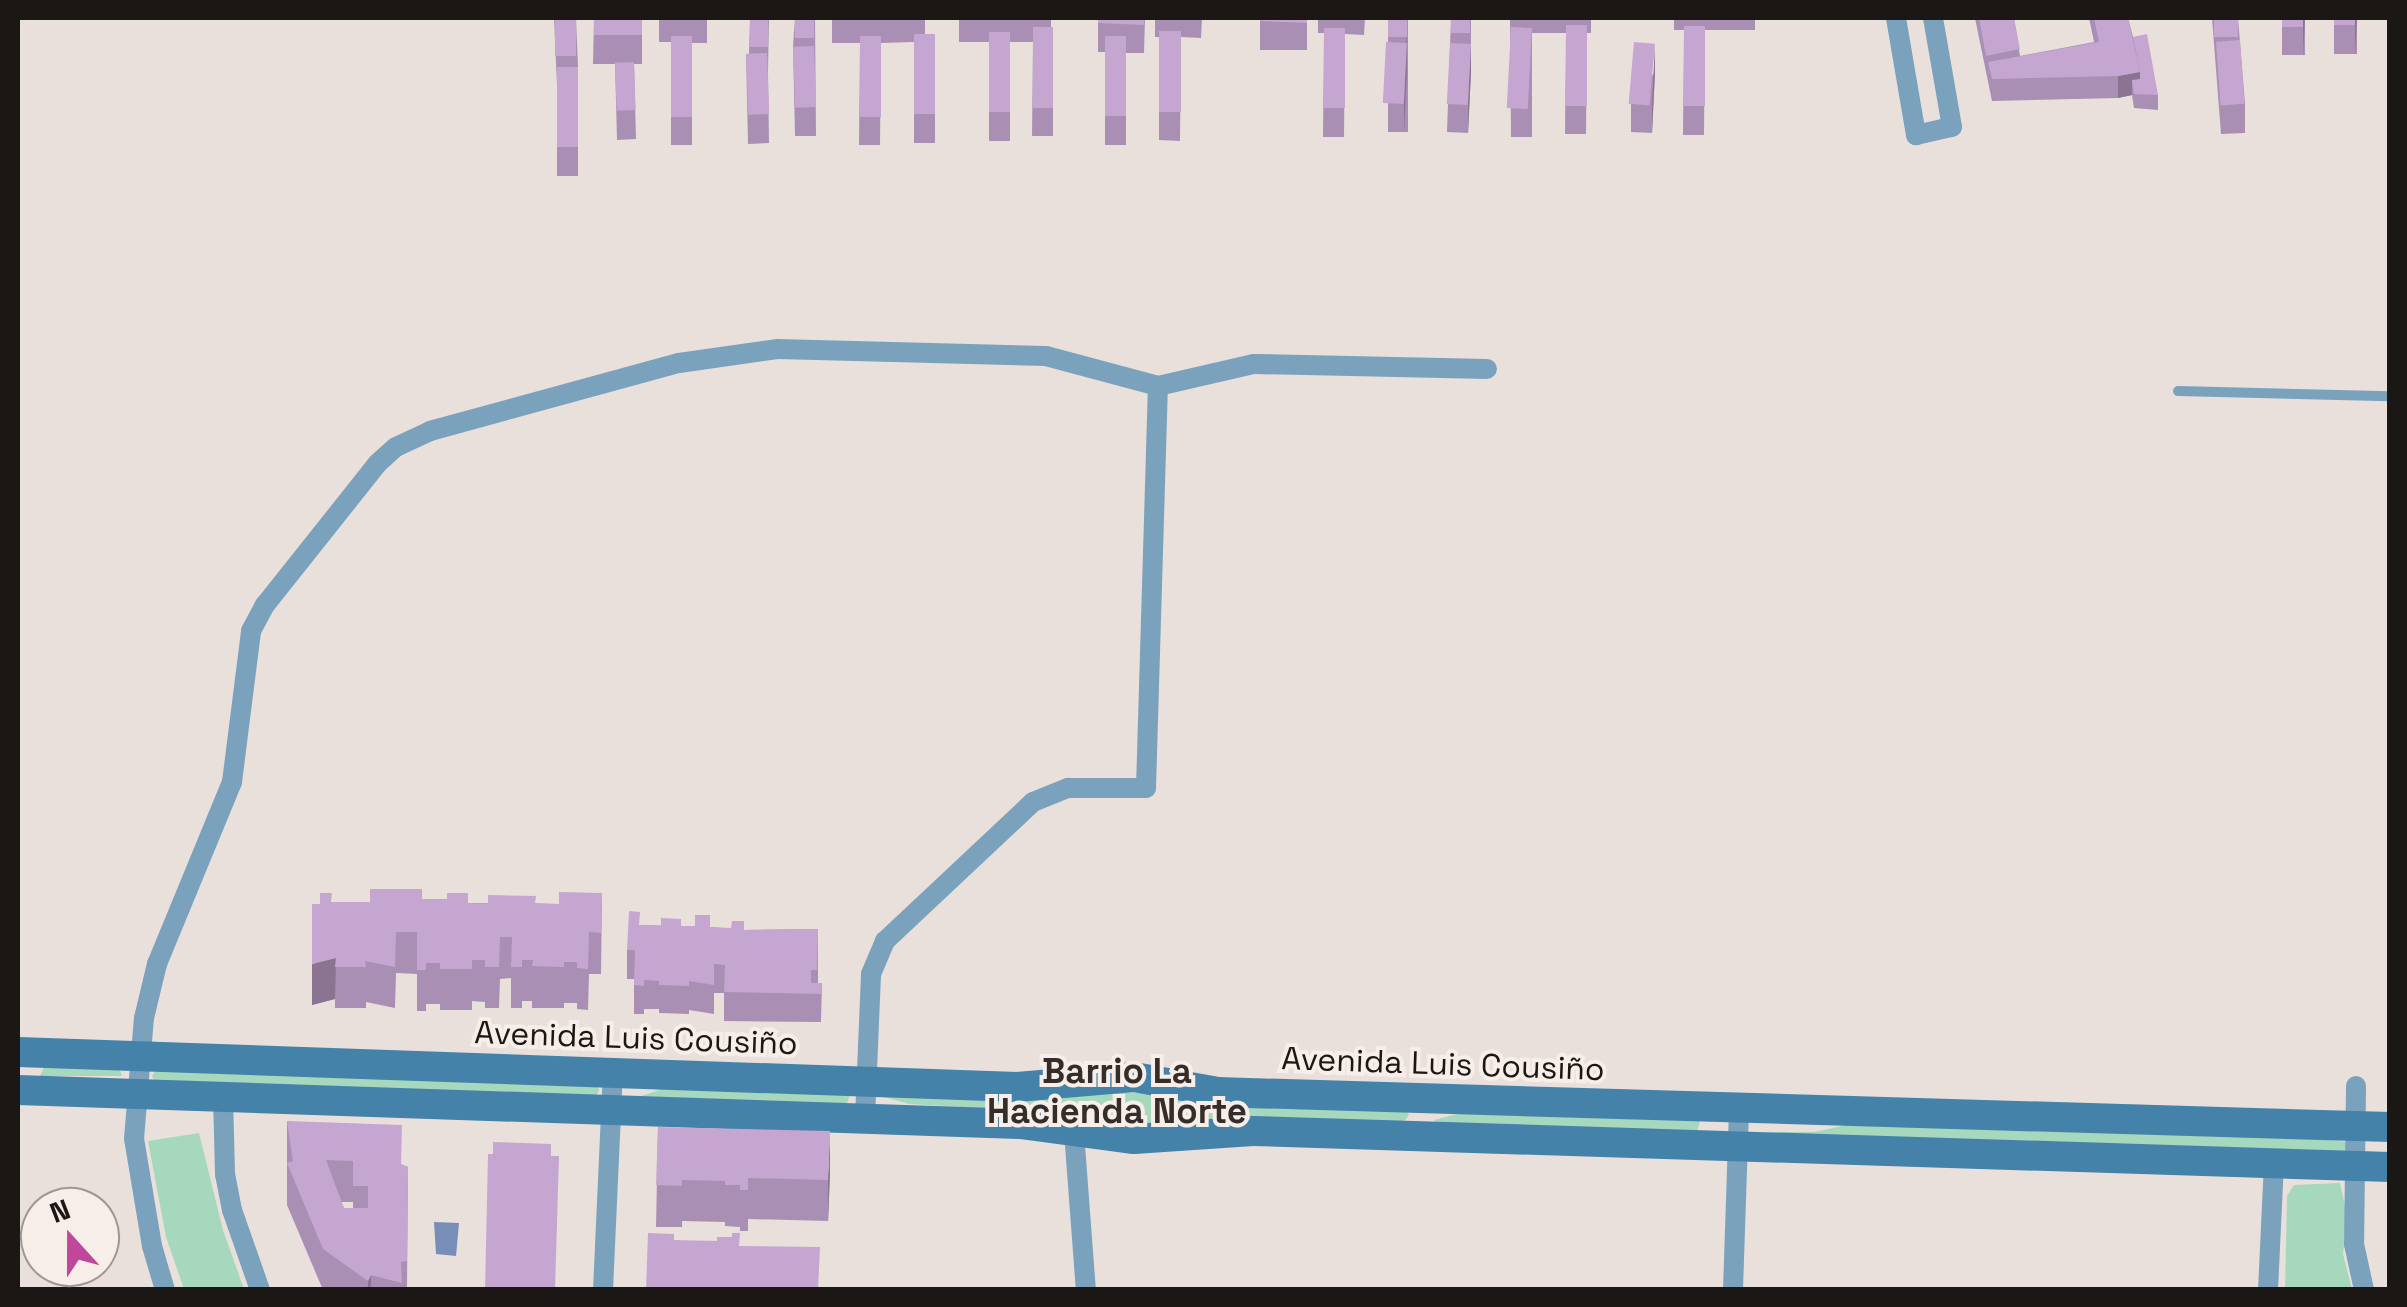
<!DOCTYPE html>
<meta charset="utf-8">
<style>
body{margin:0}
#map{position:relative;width:2407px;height:1307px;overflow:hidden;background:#e9e0dc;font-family:"Space Grotesk",sans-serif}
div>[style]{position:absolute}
.green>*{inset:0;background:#a6d8bd}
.water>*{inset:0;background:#788eb8}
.lane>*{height:10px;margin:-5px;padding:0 5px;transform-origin:5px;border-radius:5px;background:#7ba2bd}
.street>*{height:20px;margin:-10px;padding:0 10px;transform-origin:10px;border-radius:10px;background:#7ba2bd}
.secondary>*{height:30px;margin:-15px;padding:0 15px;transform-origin:15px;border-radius:15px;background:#4582a9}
.wall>*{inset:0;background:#a98fb4;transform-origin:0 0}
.shaded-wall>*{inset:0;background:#8a7492}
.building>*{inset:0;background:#c5a6d1;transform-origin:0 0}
span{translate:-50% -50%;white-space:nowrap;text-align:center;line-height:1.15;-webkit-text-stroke:8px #f7ede9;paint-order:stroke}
.street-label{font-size:32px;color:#1a1715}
.neighbourhood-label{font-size:35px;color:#342d2a;font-weight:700}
.frame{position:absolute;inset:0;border:20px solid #1a1715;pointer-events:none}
.north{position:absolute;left:20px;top:1187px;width:100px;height:100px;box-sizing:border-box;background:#f7ede9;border:2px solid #9f9794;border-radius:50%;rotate:339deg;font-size:28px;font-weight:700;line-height:40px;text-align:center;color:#1a1715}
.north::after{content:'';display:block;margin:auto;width:35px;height:45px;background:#c1479b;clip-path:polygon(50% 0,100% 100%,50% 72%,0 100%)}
</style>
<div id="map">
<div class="green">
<i style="clip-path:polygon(45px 1065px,119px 1067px,122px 1076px,40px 1076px)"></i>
<i style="clip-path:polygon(157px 1068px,598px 1087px,599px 1091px,595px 1097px,157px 1086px,152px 1076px)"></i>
<i style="clip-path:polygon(662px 1089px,850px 1095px,845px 1109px,635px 1098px)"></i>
<i style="clip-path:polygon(1097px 1091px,1402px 1103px,1409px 1115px,1401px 1125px,1117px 1126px,1016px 1110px,909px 1104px,881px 1096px)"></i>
<i style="clip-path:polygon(1473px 1110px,1700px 1120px,1695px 1141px,1440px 1127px,1434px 1120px)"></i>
<i style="clip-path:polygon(1856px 1123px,2310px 1137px,2347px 1142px,2349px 1151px,2342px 1157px,1755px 1132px,1814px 1132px)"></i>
<i style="clip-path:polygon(199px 1133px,223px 1230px,244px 1289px,184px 1289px,166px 1237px,148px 1141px)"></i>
<i style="clip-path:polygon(2340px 1183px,2347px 1215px,2343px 1254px,2352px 1289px,2285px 1290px,2287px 1196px,2294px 1185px)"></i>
</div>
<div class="water">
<i style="clip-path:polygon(434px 1222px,459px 1223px,456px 1256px,436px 1254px)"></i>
</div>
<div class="lane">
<i style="left:2178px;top:391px;width:212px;rotate:1.4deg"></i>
</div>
<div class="street">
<i style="left:1896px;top:18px;width:119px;rotate:80.3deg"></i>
<i style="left:1916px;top:135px;width:37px;rotate:-13deg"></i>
<i style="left:1952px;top:127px;width:111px;rotate:-99.9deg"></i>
<i style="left:2356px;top:1086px;width:158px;rotate:90.7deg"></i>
<i style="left:2354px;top:1244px;width:47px;rotate:77.7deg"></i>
<i style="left:223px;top:1097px;width:77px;rotate:88.5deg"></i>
<i style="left:225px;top:1174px;width:37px;rotate:79deg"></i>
<i style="left:232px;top:1210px;width:85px;rotate:70.7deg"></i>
<i style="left:865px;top:1118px;width:144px;rotate:-87.6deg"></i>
<i style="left:871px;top:974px;width:36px;rotate:-67deg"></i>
<i style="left:885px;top:941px;width:203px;rotate:-43.2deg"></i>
<i style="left:1033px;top:802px;width:38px;rotate:-22deg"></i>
<i style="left:1068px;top:788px;width:78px"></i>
<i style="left:1146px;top:788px;width:402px;rotate:-88.3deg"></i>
<i style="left:1074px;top:1132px;width:158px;rotate:85.7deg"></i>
<i style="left:165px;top:1290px;width:46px;rotate:-106.5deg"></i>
<i style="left:152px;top:1246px;width:109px;rotate:-99.5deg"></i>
<i style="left:134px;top:1139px;width:121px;rotate:-85.3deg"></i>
<i style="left:144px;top:1018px;width:56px;rotate:-76.5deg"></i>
<i style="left:157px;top:964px;width:197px;rotate:-67.6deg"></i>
<i style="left:232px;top:782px;width:152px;rotate:-82.8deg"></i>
<i style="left:251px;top:631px;width:30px;rotate:-62deg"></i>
<i style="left:265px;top:605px;width:181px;rotate:-51.5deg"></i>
<i style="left:378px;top:463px;width:24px;rotate:-42deg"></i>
<i style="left:396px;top:447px;width:38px;rotate:-25deg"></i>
<i style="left:430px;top:431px;width:258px;rotate:-15.3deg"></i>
<i style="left:679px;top:363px;width:99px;rotate:-8.1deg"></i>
<i style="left:777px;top:349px;width:269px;rotate:1.5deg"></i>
<i style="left:1046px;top:356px;width:116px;rotate:15deg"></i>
<i style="left:1158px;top:386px;width:98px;rotate:-12.9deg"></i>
<i style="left:1254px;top:364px;width:233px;rotate:1.2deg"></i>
<i style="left:603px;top:1290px;width:217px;rotate:-87.4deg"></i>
<i style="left:1733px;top:1290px;width:183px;rotate:-88.1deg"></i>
<i style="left:2268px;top:1290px;width:127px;rotate:-87.3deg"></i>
</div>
<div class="secondary">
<i style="left:18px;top:1052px;width:1000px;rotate:2.01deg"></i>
<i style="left:1017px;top:1087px;width:117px;rotate:-4.9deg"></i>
<i style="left:1134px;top:1077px;width:84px;rotate:10.2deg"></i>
<i style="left:1217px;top:1092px;width:1174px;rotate:1.71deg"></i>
<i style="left:18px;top:1090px;width:1003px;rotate:1.94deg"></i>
<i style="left:1020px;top:1124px;width:115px;rotate:7.5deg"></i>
<i style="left:1134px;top:1139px;width:119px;rotate:-3.8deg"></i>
<i style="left:1253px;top:1131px;width:1138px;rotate:1.81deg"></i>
</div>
<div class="wall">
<i style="clip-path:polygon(554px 18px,576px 18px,578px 67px,578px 176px,557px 176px,557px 85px)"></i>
<i style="clip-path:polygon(594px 18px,642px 18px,642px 64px,634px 64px,636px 139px,617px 140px,615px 64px,593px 64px)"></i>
<i style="clip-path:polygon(659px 18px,707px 18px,707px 43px,692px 43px,692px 145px,671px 145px,671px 42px,659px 42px)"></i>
<i style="clip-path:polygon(750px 18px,769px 18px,768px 72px,769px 143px,748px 144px,746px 54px,749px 54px)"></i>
<i style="clip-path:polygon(795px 18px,815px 18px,816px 136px,795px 136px,793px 47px)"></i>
<i style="clip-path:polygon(832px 18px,925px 18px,925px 34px,935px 34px,935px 143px,914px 143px,914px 42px,881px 43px,880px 145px,859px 145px,860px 43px,832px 43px)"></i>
<i style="clip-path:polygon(959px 18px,1051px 18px,1051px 27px,1053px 27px,1053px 136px,1032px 136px,1033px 42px,1010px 42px,1010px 141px,989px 141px,989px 42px,959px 42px)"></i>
<i style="clip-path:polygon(1098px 18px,1145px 18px,1144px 53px,1126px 53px,1126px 145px,1105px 145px,1105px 52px,1098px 52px)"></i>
<i style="clip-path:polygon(1155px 18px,1202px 18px,1201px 38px,1181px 37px,1180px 141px,1159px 140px,1159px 37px,1155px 37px)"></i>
<i style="left:1260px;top:18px;width:47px;height:32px"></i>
<i style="clip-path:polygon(1318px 18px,1365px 18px,1364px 35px,1345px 34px,1344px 137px,1323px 137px,1324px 33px,1318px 33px)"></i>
<i style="left:1388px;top:18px;width:20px;height:114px"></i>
<i style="clip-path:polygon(1451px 18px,1471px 18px,1471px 72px,1468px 133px,1447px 132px)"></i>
<i style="clip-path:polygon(1510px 18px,1591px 18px,1591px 33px,1587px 33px,1586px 134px,1565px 134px,1566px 33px,1532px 33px,1532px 137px,1511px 137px)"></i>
<i style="clip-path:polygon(1674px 18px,1755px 18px,1755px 30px,1705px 30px,1704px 135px,1683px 135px,1684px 30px,1674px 30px)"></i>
<i style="clip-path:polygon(1975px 18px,2014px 18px,2020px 56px,2094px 42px,2089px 18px,2128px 18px,2133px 37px,2158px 95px,2158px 110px,2134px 108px,2132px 95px,2118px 98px,1992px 101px)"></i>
<i style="clip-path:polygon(2212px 18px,2238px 18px,2245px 104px,2245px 133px,2221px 134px)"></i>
<i style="left:2282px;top:18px;width:23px;height:37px"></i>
<i style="left:2334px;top:18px;width:23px;height:36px"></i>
<i style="clip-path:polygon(1655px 72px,1652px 133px,1631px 132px,1631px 104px)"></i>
<i style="clip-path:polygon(602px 893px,601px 974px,589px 974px,588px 1010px,577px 1009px,577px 1003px,564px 1003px,564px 1008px,532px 1008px,532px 1001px,522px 1001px,522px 1008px,511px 1008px,511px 978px,500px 979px,499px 1008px,485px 1008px,485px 1002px,472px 1001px,472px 1010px,440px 1010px,440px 1004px,426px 1004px,426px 1011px,417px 1011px,417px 974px,396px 973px,395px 1008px,366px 1002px,366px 1008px,335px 1008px,335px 999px,312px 1005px,320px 904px,332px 902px,370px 902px,422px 899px,468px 903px,559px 904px)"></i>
<i style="clip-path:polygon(640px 925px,710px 927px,744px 930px,818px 929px,818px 983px,822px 983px,821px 1022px,724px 1021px,724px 993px,714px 993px,714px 1014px,689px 1010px,689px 1014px,659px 1013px,659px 1009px,644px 1009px,644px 1014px,634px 1014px,634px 979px,627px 979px,627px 950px)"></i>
<i style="clip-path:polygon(evenodd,287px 1121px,408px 1167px,407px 1290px,323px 1290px,287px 1205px,287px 1121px,341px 1202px,353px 1202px,353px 1208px,344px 1208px,341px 1202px)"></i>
<i style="clip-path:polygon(658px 1127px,830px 1173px,828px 1221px,748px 1219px,748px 1231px,740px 1231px,740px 1227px,725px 1226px,725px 1222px,682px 1221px,682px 1227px,656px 1227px)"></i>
</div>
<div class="shaded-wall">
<i style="clip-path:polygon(1407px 18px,1407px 71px,1404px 133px,1404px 104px)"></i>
<i style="clip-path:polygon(2303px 18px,2305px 18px,2303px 57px)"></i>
<i style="clip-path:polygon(2355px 18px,2357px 18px,2355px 55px)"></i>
<i style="clip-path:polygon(1471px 44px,1471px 72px,1468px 133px,1468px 104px)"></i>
<i style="clip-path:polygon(1655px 44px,1655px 72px,1652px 133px,1652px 105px)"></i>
<i style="clip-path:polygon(2140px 72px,2140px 93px,2132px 80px,2132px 95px,2118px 98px,2118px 76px)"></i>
<i style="clip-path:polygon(336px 958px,335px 999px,312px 1005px,312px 964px)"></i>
<i style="clip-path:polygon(830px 1131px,830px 1173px,828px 1221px,828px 1180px)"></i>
<i style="clip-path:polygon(371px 1275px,371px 1290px,368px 1290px,368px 1281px)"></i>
</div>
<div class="building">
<i style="left:555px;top:18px;width:21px;height:38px"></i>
<i style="left:594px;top:18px;width:48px;height:17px"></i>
<i style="left:750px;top:18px;width:18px;height:29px"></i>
<i style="left:795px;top:18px;width:19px;height:20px"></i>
<i style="clip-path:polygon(1098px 18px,1144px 18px,1144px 25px,1098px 23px)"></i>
<i style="clip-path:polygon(1260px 18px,1307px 18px,1307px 23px,1260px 21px)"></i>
<i style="left:1388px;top:18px;width:19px;height:19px"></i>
<i style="left:1451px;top:18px;width:19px;height:15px"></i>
<i style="clip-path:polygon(1979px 18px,2014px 18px,2020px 49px,1986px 56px)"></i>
<i style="clip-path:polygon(2094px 18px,2128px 18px,2140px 72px,2118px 76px,1992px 79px,1988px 62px,2099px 42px)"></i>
<i style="left:2214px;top:18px;width:24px;height:19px"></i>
<i style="left:2282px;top:18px;width:21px;height:9px"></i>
<i style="left:2334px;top:18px;width:21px;height:7px"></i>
<i style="left:1566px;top:25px;width:21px;height:81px"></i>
<i style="left:1684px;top:26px;width:21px;height:80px"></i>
<i style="left:1033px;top:27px;width:20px;height:81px"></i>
<i style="left:1511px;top:27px;width:21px;height:81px;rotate:3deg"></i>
<i style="left:1324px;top:28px;width:21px;height:80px"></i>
<i style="left:1159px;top:31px;width:22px;height:81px"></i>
<i style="left:989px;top:32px;width:21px;height:80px"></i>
<i style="left:914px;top:34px;width:21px;height:80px"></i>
<i style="clip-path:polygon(2147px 34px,2158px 95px,2134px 94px,2132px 80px,2140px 79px,2140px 72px,2133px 37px)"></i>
<i style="left:671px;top:36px;width:21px;height:81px"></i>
<i style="left:860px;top:36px;width:21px;height:81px"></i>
<i style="left:1105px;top:36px;width:21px;height:80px"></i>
<i style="left:2240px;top:40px;width:64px;height:24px;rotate:86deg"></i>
<i style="left:1386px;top:42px;width:21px;height:61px;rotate:3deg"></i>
<i style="left:1634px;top:42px;width:21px;height:62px;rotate:5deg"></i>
<i style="left:1450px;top:43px;width:21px;height:61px;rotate:3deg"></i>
<i style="left:814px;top:46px;width:61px;height:21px;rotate:88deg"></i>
<i style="left:767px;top:53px;width:61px;height:21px;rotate:88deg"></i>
<i style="left:634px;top:62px;width:48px;height:19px;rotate:88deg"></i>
<i style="left:557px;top:67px;width:21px;height:80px"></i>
<i style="clip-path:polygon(370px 889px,422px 889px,422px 899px,447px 899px,447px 893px,468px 893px,468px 903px,488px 904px,488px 895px,536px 896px,535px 903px,559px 904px,559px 892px,602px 893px,601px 933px,589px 932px,588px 969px,577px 968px,577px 962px,564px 962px,564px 967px,532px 966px,533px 960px,522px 960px,522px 967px,511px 967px,512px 937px,500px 937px,499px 967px,485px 967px,485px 960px,472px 960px,472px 969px,440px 969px,440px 963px,426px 963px,426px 970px,417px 970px,417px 932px,396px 932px,395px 967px,365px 961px,366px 967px,335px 967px,336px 958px,312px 964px,312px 904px,320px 904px,320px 893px,332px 893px,331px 902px,370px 902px)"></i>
<i style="clip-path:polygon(629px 911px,640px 912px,639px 925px,661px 926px,661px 918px,681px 919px,681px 926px,695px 926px,695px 915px,710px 915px,710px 927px,731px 928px,732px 921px,744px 921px,744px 930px,818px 929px,817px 970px,811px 970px,811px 983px,822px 983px,821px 994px,724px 992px,725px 965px,714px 964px,714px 985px,689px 981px,689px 986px,659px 985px,659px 981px,644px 980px,644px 986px,634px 985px,635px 950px,627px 950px)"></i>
<i style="clip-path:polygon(evenodd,287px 1121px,402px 1125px,401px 1164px,408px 1167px,407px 1261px,401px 1262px,402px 1283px,371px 1275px,368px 1281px,323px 1249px,287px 1163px,293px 1161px,287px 1121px,326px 1160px,353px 1161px,353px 1186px,368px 1186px,368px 1208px,344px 1208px,326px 1160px)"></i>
<i style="clip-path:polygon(658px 1127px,830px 1131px,828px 1180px,748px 1178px,748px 1190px,740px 1190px,740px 1185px,725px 1185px,725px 1181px,682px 1180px,682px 1186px,656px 1185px)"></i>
<i style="clip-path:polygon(493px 1142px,551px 1144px,551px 1156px,559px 1156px,555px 1290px,485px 1290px,488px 1154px,493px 1154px)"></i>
<i style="clip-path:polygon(648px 1233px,674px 1234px,674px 1240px,717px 1241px,717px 1237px,732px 1237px,732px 1233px,740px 1233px,739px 1246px,820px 1247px,818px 1290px,646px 1290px)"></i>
</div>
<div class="street-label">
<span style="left:636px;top:1038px;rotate:2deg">Avenida Luis Cousiño</span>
<span style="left:1443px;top:1064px;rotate:2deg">Avenida Luis Cousiño</span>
</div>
<div class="neighbourhood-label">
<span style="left:1117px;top:1091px">Barrio La<br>Hacienda Norte</span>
</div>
<div class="frame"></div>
<div class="north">N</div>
</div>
